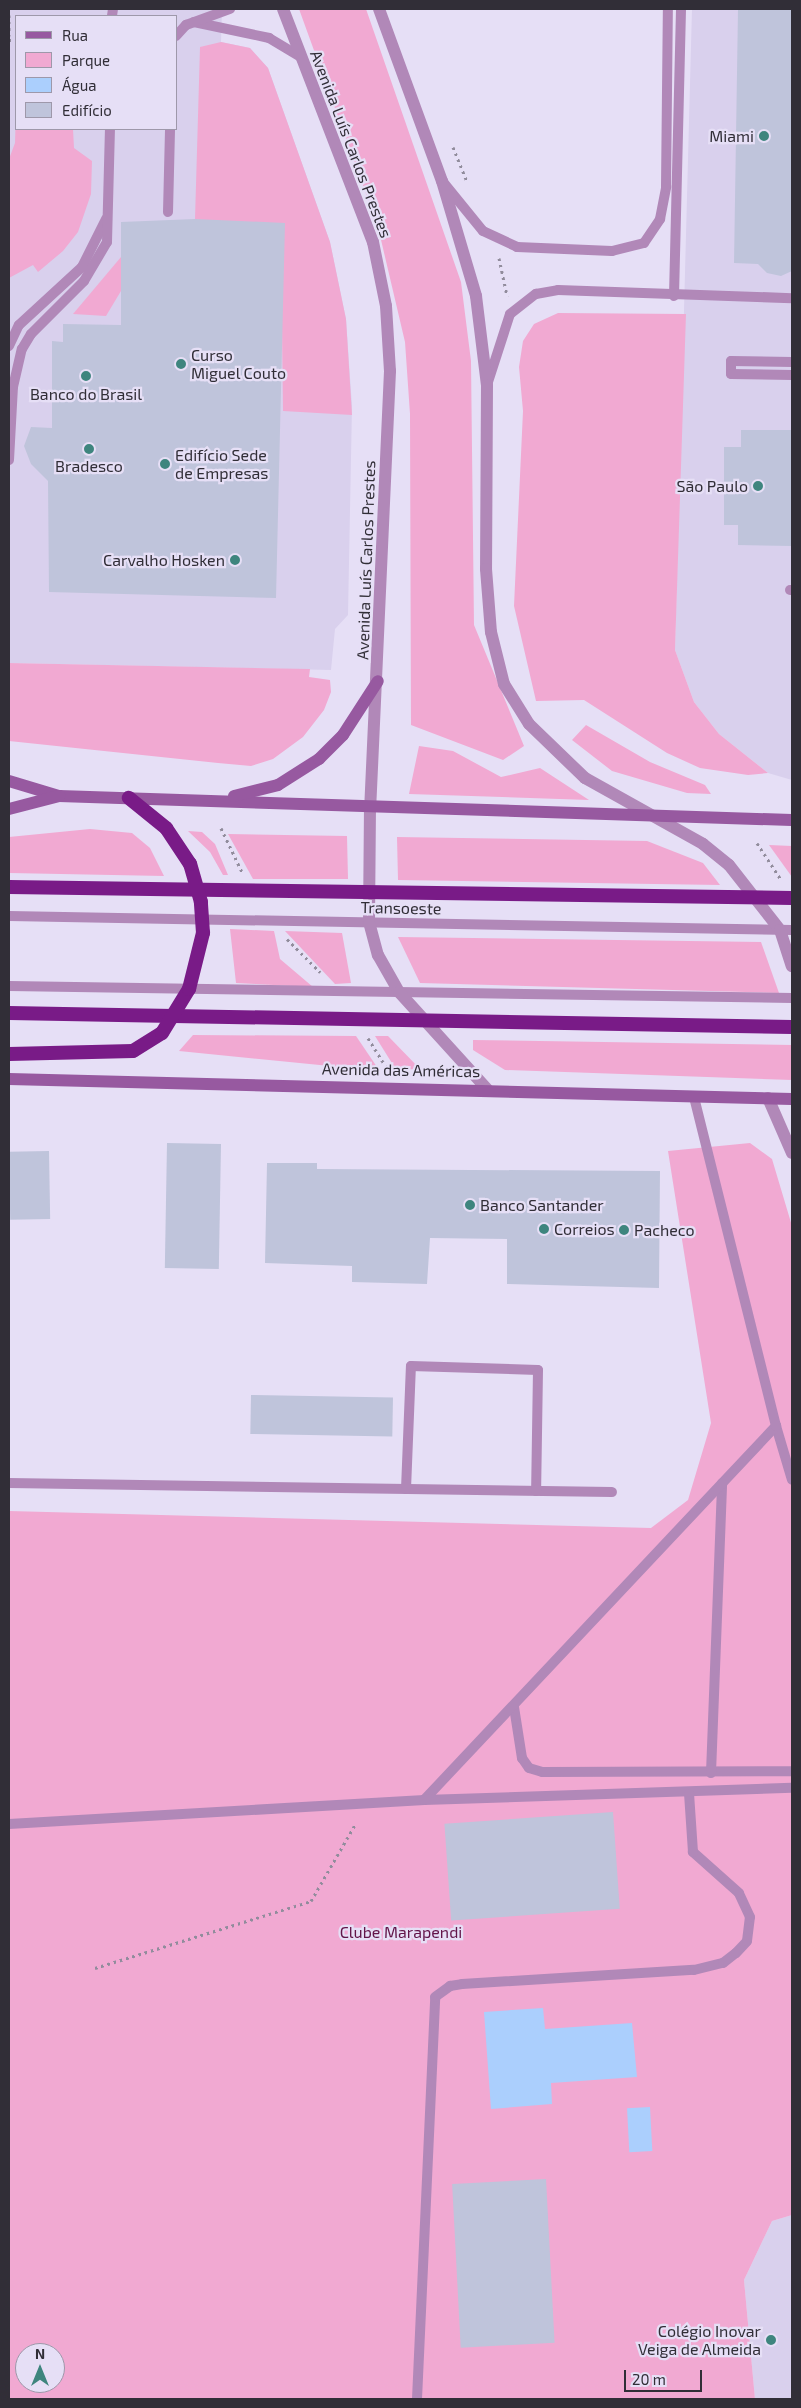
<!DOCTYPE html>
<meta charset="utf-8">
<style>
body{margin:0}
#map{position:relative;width:801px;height:2408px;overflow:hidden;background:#e6dff6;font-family:"Exo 2",sans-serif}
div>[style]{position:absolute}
.built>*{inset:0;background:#d9d0ed}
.green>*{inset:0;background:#f1a9d2}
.water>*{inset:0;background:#abcffd;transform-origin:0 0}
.building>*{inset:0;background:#bfc4db;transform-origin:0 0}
.path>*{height:3px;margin-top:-1.5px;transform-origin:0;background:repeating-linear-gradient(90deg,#918c9c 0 2.5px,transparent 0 6.5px)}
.service>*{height:10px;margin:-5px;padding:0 5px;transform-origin:5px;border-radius:5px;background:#b188b8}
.tertiary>*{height:12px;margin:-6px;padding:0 6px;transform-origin:6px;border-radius:6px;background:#b188b8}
.secondary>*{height:12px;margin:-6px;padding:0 6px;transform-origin:6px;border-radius:6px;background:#9759a0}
.trunk>*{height:14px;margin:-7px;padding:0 7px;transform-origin:7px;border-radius:7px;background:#791b87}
.dots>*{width:14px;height:14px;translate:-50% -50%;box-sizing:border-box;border:2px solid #e6dff6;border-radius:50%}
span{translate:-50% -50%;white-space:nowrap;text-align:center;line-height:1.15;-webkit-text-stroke:4.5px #e6dff6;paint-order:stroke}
.poi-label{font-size:16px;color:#312e37}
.right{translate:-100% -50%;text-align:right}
.left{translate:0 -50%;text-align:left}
.street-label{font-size:16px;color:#312e37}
.park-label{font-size:16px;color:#621449}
.frame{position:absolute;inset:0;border:10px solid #312e37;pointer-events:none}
.legend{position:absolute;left:15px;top:15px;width:162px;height:115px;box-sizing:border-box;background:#e6dff6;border:1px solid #9e98aa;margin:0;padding:6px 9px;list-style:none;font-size:15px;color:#312e37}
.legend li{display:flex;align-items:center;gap:10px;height:25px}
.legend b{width:25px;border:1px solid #9e98aa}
.north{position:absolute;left:15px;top:2343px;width:50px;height:50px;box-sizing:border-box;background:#e6dff6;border:1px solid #9e98aa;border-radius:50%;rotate:0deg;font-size:14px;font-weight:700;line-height:20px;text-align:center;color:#312e37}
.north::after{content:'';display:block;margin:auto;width:18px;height:22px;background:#3e857e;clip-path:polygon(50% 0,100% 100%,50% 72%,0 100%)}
.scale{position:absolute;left:624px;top:2370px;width:78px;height:22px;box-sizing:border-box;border:2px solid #312e37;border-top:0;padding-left:6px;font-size:15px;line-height:18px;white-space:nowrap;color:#312e37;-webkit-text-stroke:4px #e6dff6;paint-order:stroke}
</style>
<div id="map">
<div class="built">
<i style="clip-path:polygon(evenodd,9px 9px,222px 9px,221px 42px,250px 48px,268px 68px,330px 242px,346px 319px,352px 406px,348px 615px,335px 629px,331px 670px,9px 663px,9px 9px,16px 16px,176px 16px,176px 129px,16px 129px,16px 16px)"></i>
<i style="clip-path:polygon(692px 9px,792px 9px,792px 780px,768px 773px,719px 734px,694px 702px,675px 650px)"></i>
<i style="clip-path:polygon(792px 2215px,792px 2399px,755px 2399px,744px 2280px,772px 2221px)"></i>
</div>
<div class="green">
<i style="clip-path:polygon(299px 9px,366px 9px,461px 282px,471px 361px,474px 625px,524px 746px,503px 760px,411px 725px,410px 414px,405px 342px,378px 227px)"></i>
<i style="clip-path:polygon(221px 42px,250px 48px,268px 68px,330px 242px,346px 319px,352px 415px,283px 411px,282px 327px,195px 219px,200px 47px)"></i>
<i style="clip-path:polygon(16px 109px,16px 129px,73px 129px,74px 148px,92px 161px,91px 194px,78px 232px,63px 251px,38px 272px,33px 265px,9px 278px,9px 159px,15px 143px)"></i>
<i style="clip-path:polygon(121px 257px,121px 291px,106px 316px,73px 314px)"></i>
<i style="clip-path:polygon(558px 313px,686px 314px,675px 650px,694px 702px,719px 734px,768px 773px,748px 775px,700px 768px,667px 753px,584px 700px,536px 701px,514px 606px,523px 411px,519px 367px,523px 341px,534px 324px)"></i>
<i style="clip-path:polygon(9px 663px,310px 669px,309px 677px,330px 680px,331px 692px,324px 710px,303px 737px,273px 759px,251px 766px,218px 763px,9px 741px)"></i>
<i style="clip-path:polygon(586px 725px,650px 762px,705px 785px,711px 794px,687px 793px,612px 771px,572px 740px)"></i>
<i style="clip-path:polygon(419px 746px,453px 751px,501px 777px,540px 768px,589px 800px,409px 794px)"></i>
<i style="clip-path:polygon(90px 829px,132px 833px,150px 848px,164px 876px,9px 873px,9px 837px)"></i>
<i style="clip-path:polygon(188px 831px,202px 832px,215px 844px,228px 875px,223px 875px,210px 852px)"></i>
<i style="clip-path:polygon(228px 834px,347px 836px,348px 879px,253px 879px)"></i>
<i style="clip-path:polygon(397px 837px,647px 841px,703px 863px,720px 885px,398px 880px)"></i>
<i style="clip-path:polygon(769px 845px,792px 846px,792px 877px)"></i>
<i style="clip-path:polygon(230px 929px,274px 931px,280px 959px,313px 987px,236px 983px)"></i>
<i style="clip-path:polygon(285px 931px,342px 933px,351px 983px,335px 984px)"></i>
<i style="clip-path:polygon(398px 937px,761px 942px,779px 993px,420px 983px)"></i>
<i style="clip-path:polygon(193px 1035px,356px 1036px,377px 1067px,350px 1068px,179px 1051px)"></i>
<i style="clip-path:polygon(375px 1036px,388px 1036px,421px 1070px,395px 1068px)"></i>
<i style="clip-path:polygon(473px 1040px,792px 1045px,792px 1080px,505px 1070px,473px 1050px)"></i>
<i style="clip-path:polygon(evenodd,750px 1143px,772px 1159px,792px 1226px,792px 2215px,772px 2221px,744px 2280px,755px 2399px,9px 2399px,9px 1511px,651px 1528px,688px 1500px,711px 1423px,668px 1151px,750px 1143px,25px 2353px,55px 2353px,55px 2383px,25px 2383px,25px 2353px)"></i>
</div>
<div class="water">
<i style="clip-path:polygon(543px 2008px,545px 2029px,632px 2023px,637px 2077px,551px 2083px,552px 2104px,491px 2109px,484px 2012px)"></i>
<i style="left:650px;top:2107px;width:44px;height:23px;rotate:87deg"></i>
</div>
<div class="building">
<i style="clip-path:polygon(738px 9px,792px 9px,792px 271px,781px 276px,767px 273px,758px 264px,734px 263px)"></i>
<i style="clip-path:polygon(195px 219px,285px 223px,276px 598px,49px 592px,48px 481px,31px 464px,24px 446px,31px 427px,52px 428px,52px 341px,63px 342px,63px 324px,121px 325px,121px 222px)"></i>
<i style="clip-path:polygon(741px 430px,792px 430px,792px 546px,738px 545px,738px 525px,724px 525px,724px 447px,741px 447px)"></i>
<i style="left:167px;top:1143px;width:54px;height:125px;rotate:1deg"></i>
<i style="left:49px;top:1151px;width:68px;height:40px;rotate:89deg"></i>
<i style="clip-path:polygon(267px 1163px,317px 1163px,317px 1169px,660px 1171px,659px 1288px,507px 1284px,507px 1239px,430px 1238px,427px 1284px,352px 1282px,352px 1266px,265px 1263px)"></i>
<i style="left:251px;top:1395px;width:142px;height:39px;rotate:1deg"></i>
<i style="left:613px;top:1812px;width:97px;height:169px;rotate:86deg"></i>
<i style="left:546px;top:2179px;width:164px;height:94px;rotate:87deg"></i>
</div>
<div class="path">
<i style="left:9px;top:15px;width:21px;rotate:90deg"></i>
<i style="left:9px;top:40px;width:7px"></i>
<i style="left:453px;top:147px;width:37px;rotate:68deg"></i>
<i style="left:499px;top:258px;width:39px;rotate:78deg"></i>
<i style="left:221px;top:828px;width:49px;rotate:64.5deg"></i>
<i style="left:757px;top:843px;width:42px;rotate:56.7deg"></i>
<i style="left:287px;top:939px;width:47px;rotate:45deg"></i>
<i style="left:368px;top:1038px;width:34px;rotate:58deg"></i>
<i style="left:95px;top:1968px;width:226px;rotate:-17.2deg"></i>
<i style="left:311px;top:1901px;width:90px;rotate:-60deg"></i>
</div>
<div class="service">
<i style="left:112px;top:16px;width:7px;rotate:-82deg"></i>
<i style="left:194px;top:22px;width:77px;rotate:12deg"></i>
<i style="left:269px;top:38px;width:37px;rotate:31deg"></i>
<i style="left:176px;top:36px;width:15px;rotate:-48deg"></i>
<i style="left:186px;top:25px;width:47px;rotate:-20deg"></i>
<i style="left:443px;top:182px;width:63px;rotate:50.8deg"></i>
<i style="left:483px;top:231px;width:38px;rotate:25deg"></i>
<i style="left:517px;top:247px;width:95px;rotate:2.4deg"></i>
<i style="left:612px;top:251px;width:33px;rotate:-14deg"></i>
<i style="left:644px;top:243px;width:29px;rotate:-56deg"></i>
<i style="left:660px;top:219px;width:33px;rotate:-79deg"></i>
<i style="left:666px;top:187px;width:178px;rotate:-89.4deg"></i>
<i style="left:168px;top:212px;width:83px;rotate:-88.6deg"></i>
<i style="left:674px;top:296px;width:287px;rotate:-88.6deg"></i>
<i style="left:9px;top:346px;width:23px;rotate:-65deg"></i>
<i style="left:19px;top:325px;width:86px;rotate:-42.6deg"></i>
<i style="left:82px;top:267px;width:54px;rotate:-63.4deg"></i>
<i style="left:792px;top:362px;width:61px;rotate:-179.1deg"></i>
<i style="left:731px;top:361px;width:13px;rotate:90deg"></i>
<i style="left:731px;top:374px;width:61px;rotate:0.9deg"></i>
<i style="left:488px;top:382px;width:71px;rotate:-72.1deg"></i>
<i style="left:510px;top:314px;width:33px;rotate:-38deg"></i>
<i style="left:536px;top:294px;width:22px;rotate:-10deg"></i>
<i style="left:558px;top:290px;width:234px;rotate:2deg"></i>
<i style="left:9px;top:460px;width:73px;rotate:-86.9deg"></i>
<i style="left:13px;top:387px;width:39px;rotate:-77deg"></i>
<i style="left:22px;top:349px;width:17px;rotate:-59deg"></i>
<i style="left:31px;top:334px;width:75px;rotate:-45deg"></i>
<i style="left:84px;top:281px;width:45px;rotate:-59.5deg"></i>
<i style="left:107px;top:242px;width:113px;rotate:-88.5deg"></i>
<i style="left:790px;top:590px;width:2px"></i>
<i style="left:9px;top:916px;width:783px;rotate:1.02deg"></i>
<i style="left:9px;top:986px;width:783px;rotate:0.88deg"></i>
<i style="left:776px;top:1426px;width:56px;rotate:73.5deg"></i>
<i style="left:9px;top:1483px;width:603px;rotate:0.86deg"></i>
<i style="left:406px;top:1489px;width:123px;rotate:-87.7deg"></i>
<i style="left:411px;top:1366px;width:127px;rotate:1.8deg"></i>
<i style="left:538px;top:1370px;width:121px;rotate:90.9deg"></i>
<i style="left:514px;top:1707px;width:52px;rotate:81.1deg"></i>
<i style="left:522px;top:1758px;width:12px;rotate:55deg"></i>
<i style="left:529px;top:1768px;width:14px;rotate:17deg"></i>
<i style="left:542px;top:1772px;width:250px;rotate:-0.2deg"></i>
<i style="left:711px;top:1773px;width:290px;rotate:-87.8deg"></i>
<i style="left:424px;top:1800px;width:514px;rotate:-46.74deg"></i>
<i style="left:776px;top:1426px;width:340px;rotate:-104deg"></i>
<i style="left:9px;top:1824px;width:416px;rotate:-3.3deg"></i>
<i style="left:424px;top:1800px;width:368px;rotate:-1.9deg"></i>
<i style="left:417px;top:2399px;width:402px;rotate:-87.4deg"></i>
<i style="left:435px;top:1997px;width:19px;rotate:-36deg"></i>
<i style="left:450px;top:1986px;width:12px;rotate:-9deg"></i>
<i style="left:462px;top:1984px;width:232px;rotate:-3.5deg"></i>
<i style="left:694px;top:1970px;width:30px;rotate:-14deg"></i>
<i style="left:723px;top:1963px;width:16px;rotate:-38deg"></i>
<i style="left:736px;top:1953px;width:16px;rotate:-47deg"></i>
<i style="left:747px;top:1941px;width:24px;rotate:-83deg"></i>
<i style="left:750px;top:1917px;width:26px;rotate:-115deg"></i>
<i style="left:739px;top:1893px;width:62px;rotate:-138.3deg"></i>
<i style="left:693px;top:1852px;width:58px;rotate:-93.9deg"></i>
</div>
<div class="tertiary">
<i style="left:283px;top:9px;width:250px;rotate:68.9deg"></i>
<i style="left:373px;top:242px;width:65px;rotate:78.5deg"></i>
<i style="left:386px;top:306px;width:65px;rotate:86.5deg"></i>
<i style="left:390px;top:371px;width:435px;rotate:92.6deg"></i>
<i style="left:370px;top:806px;width:116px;rotate:90.5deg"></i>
<i style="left:369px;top:922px;width:34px;rotate:75deg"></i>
<i style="left:378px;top:955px;width:43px;rotate:60.4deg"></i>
<i style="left:399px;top:992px;width:132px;rotate:47.8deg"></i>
<i style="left:379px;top:9px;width:183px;rotate:69.9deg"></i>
<i style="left:442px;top:181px;width:120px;rotate:73.5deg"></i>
<i style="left:476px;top:296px;width:90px;rotate:83deg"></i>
<i style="left:487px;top:385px;width:184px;rotate:90.3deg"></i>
<i style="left:486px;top:569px;width:63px;rotate:85.5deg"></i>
<i style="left:491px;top:632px;width:54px;rotate:76deg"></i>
<i style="left:504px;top:684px;width:47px;rotate:58deg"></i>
<i style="left:529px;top:724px;width:78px;rotate:44deg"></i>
<i style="left:585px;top:778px;width:135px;rotate:29.2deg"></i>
<i style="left:703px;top:844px;width:33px;rotate:39deg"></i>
<i style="left:729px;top:865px;width:83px;rotate:51.9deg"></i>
<i style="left:780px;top:930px;width:38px;rotate:72deg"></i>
<i style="left:768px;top:1098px;width:60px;rotate:66.4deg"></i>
</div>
<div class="secondary">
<i style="left:9px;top:781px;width:52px;rotate:16.7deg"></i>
<i style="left:59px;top:796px;width:733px;rotate:1.88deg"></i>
<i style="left:234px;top:796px;width:45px;rotate:-14deg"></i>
<i style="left:278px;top:785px;width:49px;rotate:-32.4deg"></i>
<i style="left:319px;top:759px;width:34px;rotate:-45deg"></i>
<i style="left:343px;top:735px;width:64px;rotate:-57.1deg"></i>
<i style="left:9px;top:809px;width:52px;rotate:-14.6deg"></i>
<i style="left:9px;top:1079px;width:783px;rotate:1.46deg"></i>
</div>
<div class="trunk">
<i style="left:9px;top:887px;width:783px;rotate:0.8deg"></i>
<i style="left:9px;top:1013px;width:783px;rotate:1.02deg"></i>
<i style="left:9px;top:1054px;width:124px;rotate:-1.4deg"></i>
<i style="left:133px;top:1051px;width:34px;rotate:-32deg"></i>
<i style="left:162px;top:1033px;width:52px;rotate:-58.5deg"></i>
<i style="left:189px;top:989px;width:58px;rotate:-76deg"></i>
<i style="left:203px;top:933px;width:31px;rotate:-94deg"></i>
<i style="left:201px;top:902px;width:40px;rotate:-106deg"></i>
<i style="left:190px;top:864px;width:43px;rotate:-123.7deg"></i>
<i style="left:166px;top:828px;width:48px;rotate:-141deg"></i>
</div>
<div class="dots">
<i style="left:764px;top:136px;background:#3e857e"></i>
<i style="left:181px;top:364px;background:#3e857e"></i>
<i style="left:86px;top:376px;background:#3e857e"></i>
<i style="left:89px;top:449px;background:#3e857e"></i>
<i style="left:165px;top:464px;background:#3e857e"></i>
<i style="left:758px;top:486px;background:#3e857e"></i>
<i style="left:235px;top:560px;background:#3e857e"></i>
<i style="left:470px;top:1205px;background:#3e857e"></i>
<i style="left:544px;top:1229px;background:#3e857e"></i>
<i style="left:624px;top:1230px;background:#3e857e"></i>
<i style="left:771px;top:2340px;background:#3e857e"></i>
</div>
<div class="poi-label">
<span class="right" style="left:754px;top:136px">Miami</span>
<span class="left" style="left:191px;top:364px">Curso<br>Miguel Couto</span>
<span style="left:86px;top:394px">Banco do Brasil</span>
<span class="left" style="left:175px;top:464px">Edifício Sede<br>de Empresas</span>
<span style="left:89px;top:466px">Bradesco</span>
<span class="right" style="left:748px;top:486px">São Paulo</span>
<span class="right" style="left:225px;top:560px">Carvalho Hosken</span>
<span class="left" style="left:480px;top:1205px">Banco Santander</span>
<span class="left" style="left:554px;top:1229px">Correios</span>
<span class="left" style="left:634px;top:1230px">Pacheco</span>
<span class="right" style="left:761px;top:2340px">Colégio Inovar<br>Veiga de Almeida</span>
</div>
<div class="street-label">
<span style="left:351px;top:144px;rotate:69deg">Avenida Luís Carlos Prestes</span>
<span style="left:366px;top:560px;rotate:-88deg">Avenida Luís Carlos Prestes</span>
<span style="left:401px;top:908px;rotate:1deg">Transoeste</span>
<span style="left:401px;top:1070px;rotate:1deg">Avenida das Américas</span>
</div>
<div class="park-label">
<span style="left:401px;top:1932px">Clube Marapendi</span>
</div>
<div class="frame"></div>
<ul class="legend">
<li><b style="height:6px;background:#9759a0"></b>Rua</li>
<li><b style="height:14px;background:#f1a9d2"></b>Parque</li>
<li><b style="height:14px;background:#abcffd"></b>Água</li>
<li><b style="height:14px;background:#bfc4db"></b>Edifício</li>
</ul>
<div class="north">N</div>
<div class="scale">20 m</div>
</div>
